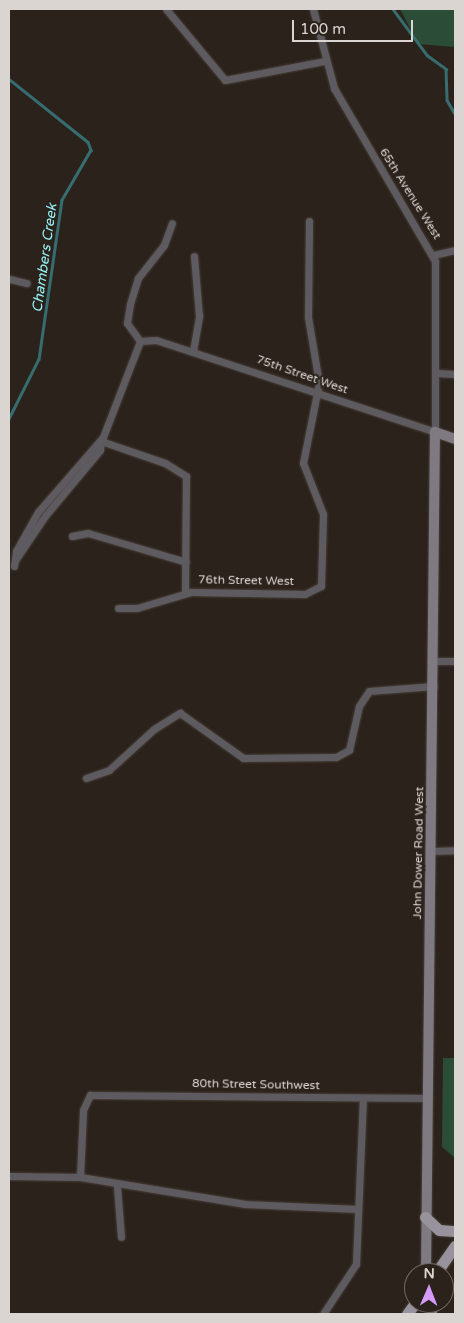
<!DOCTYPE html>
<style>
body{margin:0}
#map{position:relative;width:464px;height:1323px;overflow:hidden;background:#2b221b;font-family:"Varela Round",sans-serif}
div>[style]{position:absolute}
.green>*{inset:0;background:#2b4d38}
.stream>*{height:2.5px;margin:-1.25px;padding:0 1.25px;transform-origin:1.25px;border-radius:1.25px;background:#366d70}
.roads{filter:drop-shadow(0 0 1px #473f38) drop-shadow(0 0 1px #473f38)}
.street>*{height:7px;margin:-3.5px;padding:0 3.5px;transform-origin:3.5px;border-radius:3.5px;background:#5e5b60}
.secondary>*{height:10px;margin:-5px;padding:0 5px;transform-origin:5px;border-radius:5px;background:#7f7a82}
.primary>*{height:11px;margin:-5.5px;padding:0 5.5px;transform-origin:5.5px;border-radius:5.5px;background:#98929c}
span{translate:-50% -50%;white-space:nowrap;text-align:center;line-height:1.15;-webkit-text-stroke:4px #2b221b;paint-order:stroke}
.street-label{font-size:12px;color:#dbd5d1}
.water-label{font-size:14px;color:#97f4f9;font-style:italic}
.frame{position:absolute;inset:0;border:10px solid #dbd5d1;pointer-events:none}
.north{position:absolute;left:404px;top:1263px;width:50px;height:50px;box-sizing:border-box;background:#2b221b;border:1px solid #716a64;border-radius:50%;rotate:1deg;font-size:14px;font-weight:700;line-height:20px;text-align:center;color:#dbd5d1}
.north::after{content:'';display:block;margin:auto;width:18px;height:22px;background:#d59bfa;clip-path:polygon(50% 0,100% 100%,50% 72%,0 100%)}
.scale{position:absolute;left:292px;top:20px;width:121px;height:22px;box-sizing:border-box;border:2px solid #dbd5d1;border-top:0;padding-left:6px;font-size:15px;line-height:18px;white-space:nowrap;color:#dbd5d1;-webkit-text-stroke:4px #2b221b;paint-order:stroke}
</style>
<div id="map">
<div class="green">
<i style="clip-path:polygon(400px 9px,455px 9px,455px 47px,418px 44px)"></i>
<i style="clip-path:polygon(443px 1058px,455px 1058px,455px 1158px,442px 1147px)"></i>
</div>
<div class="stream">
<i style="left:393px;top:9px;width:57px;rotate:53.5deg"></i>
<i style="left:427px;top:55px;width:24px;rotate:36deg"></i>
<i style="left:446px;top:69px;width:31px;rotate:88deg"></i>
<i style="left:447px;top:100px;width:16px;rotate:60deg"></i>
<i style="left:9px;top:79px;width:101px;rotate:38.6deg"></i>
<i style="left:88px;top:142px;width:9px;rotate:69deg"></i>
<i style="left:91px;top:150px;width:58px;rotate:120.1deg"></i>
<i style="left:62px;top:200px;width:161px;rotate:98.2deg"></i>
<i style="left:39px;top:359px;width:67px;rotate:116.6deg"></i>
</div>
<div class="roads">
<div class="street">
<i style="left:166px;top:9px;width:92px;rotate:50.3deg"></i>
<i style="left:225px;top:80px;width:102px;rotate:-10.8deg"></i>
<i style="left:433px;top:255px;width:23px;rotate:-13deg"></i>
<i style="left:9px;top:279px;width:18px;rotate:13deg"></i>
<i style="left:140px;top:341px;width:16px;rotate:-4deg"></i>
<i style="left:156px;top:340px;width:294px;rotate:18.2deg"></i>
<i style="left:435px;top:432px;width:171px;rotate:-90deg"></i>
<i style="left:435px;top:261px;width:200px;rotate:-120.3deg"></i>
<i style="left:334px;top:88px;width:82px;rotate:-104.9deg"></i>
<i style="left:140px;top:341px;width:22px;rotate:-126deg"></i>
<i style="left:127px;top:323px;width:19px;rotate:-81deg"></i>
<i style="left:130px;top:304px;width:27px;rotate:-73deg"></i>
<i style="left:138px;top:278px;width:42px;rotate:-51.8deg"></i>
<i style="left:164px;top:245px;width:23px;rotate:-70deg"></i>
<i style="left:193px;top:351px;width:36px;rotate:-80deg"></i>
<i style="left:199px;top:316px;width:60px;rotate:-94.8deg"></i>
<i style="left:437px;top:373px;width:18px;rotate:3deg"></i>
<i style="left:101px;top:441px;width:68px;rotate:19deg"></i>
<i style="left:165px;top:463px;width:25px;rotate:32deg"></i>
<i style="left:186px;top:476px;width:116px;rotate:90.5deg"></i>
<i style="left:72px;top:536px;width:16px;rotate:-11deg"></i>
<i style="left:88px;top:533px;width:102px;rotate:16.5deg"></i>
<i style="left:16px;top:559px;width:52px;rotate:-56deg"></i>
<i style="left:45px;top:516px;width:86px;rotate:-50.2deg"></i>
<i style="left:100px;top:450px;width:9px;rotate:-84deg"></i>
<i style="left:14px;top:566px;width:15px;rotate:-82deg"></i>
<i style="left:16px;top:551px;width:45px;rotate:-60.6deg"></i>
<i style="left:38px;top:512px;width:99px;rotate:-49.1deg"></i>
<i style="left:103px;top:437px;width:103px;rotate:-68.9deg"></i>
<i style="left:118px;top:608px;width:19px"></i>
<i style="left:137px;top:608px;width:56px;rotate:-16.5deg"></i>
<i style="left:191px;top:592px;width:114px;rotate:1deg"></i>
<i style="left:305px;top:594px;width:18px;rotate:-27deg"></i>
<i style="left:321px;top:586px;width:72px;rotate:-88.4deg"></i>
<i style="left:323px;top:514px;width:55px;rotate:-111.4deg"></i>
<i style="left:303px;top:463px;width:82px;rotate:-78.7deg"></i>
<i style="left:319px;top:383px;width:67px;rotate:-99.5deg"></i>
<i style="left:308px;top:317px;width:96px;rotate:-89.4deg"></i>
<i style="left:434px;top:661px;width:21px"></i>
<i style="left:86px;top:778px;width:24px;rotate:-19deg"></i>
<i style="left:109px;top:770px;width:61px;rotate:-42.3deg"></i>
<i style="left:154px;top:729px;width:31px;rotate:-32deg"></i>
<i style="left:180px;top:713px;width:77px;rotate:35.5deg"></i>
<i style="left:243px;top:758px;width:93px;rotate:-0.6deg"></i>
<i style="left:336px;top:757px;width:15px;rotate:-28deg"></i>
<i style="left:349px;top:750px;width:45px;rotate:-77.2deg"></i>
<i style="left:359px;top:706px;width:18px;rotate:-56deg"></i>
<i style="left:369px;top:691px;width:65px;rotate:-4.4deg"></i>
<i style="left:432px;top:851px;width:23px;rotate:-2deg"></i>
<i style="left:9px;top:1176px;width:71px;rotate:0.8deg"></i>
<i style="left:80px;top:1177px;width:166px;rotate:9.3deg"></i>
<i style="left:244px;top:1204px;width:114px;rotate:2.5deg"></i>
<i style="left:80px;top:1177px;width:67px;rotate:-87.4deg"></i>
<i style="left:83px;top:1110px;width:17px;rotate:-65deg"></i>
<i style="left:90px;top:1095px;width:336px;rotate:0.5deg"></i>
<i style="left:117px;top:1187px;width:50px;rotate:85.4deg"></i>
<i style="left:323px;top:1314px;width:60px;rotate:-56.6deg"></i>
<i style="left:356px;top:1264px;width:166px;rotate:-87.6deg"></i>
</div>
<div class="secondary">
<i style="left:426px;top:1273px;width:841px;rotate:-89.39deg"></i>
<i style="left:435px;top:432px;width:21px;rotate:19deg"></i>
<i style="left:432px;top:1303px;width:11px;rotate:90deg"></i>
</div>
<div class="primary">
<i style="left:425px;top:1217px;width:19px;rotate:43deg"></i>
<i style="left:439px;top:1230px;width:16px;rotate:4deg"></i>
<i style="left:436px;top:1273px;width:33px;rotate:-55deg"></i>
<i style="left:407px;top:1314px;width:14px;rotate:-54deg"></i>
</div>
</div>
<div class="street-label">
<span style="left:410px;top:194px;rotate:58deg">65th Avenue West</span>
<span style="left:302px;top:375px;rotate:19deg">75th Street West</span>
<span style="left:246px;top:581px;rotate:1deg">76th Street West</span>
<span style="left:419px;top:853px;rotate:-89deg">John Dower Road West</span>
<span style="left:256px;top:1085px;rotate:1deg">80th Street Southwest</span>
</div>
<div class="water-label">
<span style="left:45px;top:258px;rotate:-82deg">Chambers Creek</span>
</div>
<div class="frame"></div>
<div class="north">N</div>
<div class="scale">100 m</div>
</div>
